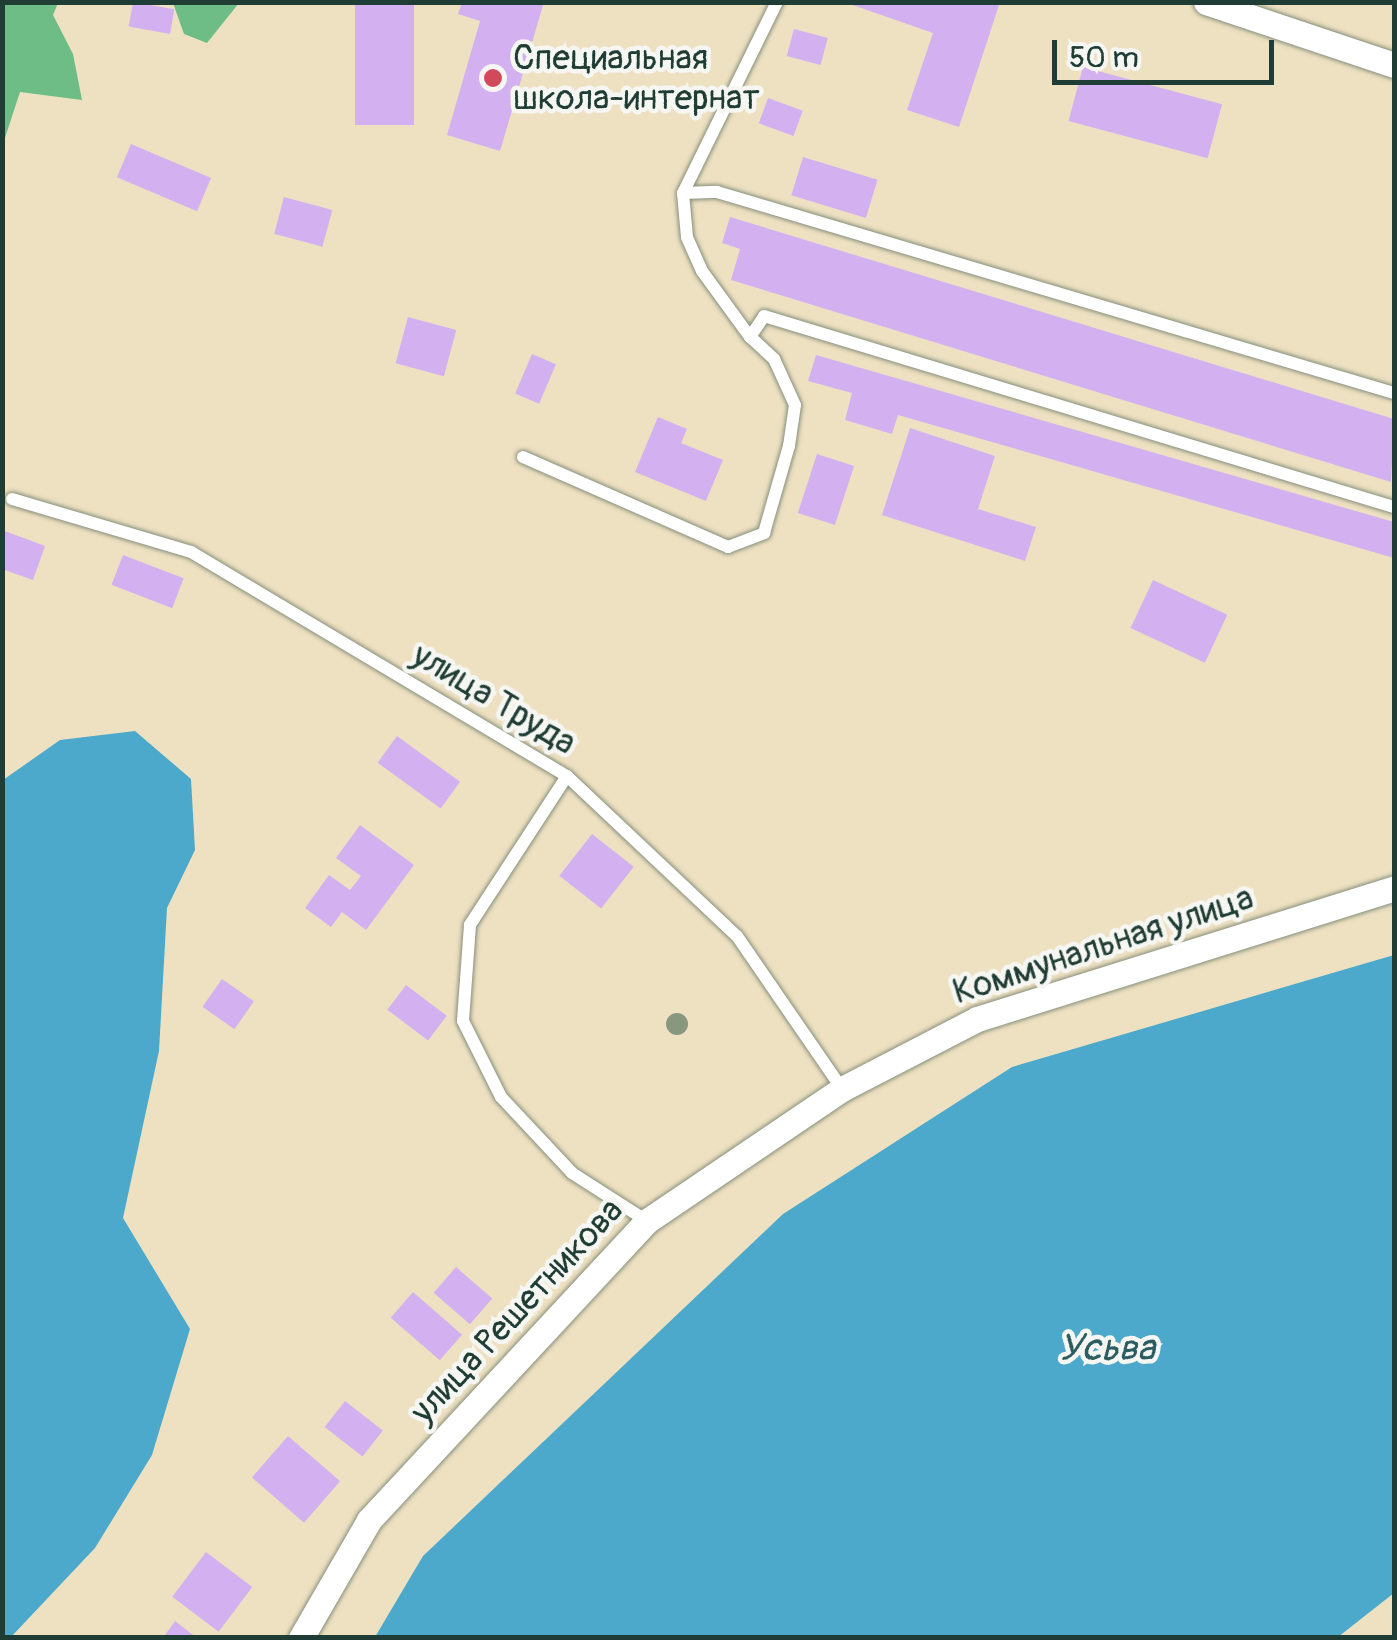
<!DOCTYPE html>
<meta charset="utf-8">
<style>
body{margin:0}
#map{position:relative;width:1397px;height:1640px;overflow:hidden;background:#eee1c2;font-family:Pangolin,sans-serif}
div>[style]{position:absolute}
.forest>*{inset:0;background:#6ebd86}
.water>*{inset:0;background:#4ca9cb}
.building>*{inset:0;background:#d3b1f1;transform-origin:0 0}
.roads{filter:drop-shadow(0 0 2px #868f7b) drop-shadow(0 0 2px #868f7b)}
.lane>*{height:12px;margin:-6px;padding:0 6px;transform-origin:6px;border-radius:6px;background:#fff}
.street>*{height:25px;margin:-12.5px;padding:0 12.5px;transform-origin:12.5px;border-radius:12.5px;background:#fff}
.trees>*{width:22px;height:22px;margin:-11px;border-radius:50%;background:#889880}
.dots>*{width:28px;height:28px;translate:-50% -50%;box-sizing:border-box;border:5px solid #f6f6f2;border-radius:50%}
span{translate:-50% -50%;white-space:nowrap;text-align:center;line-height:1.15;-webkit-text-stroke:9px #f6f6f2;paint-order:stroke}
.poi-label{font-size:35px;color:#1f3d34}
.left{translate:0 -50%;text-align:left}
.street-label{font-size:35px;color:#1f3d34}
.water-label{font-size:38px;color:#2c5d61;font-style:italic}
.frame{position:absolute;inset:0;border:5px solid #1f3d34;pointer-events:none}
.scale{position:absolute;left:1052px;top:40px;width:222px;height:45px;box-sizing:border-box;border:5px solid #1f3d34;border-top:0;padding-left:12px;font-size:30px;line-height:35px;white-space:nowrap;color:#1f3d34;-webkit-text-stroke:8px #f6f6f2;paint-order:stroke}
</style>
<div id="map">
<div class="forest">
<i style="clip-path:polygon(3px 2px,58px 3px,53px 15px,73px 54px,82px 100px,20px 92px,3px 144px)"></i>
<i style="clip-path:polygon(173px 3px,173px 2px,239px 3px,207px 43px,184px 34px)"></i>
</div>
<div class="water">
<i style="clip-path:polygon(135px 731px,191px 779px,195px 850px,167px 908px,159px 1051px,123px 1218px,190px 1329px,152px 1455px,95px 1548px,11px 1637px,3px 1637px,3px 780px,60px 740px)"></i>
<i style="clip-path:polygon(1394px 955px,1394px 1593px,1338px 1637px,375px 1637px,423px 1556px,783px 1214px,1012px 1067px)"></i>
</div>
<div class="building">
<i style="left:133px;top:2px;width:42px;height:25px;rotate:10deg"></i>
<i style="left:355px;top:2px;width:59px;height:123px"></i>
<i style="clip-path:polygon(462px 2px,544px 2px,500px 151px,447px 135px,480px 21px,458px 14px)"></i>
<i style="clip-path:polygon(844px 2px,1000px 2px,959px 127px,907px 110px,933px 33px)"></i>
<i style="left:794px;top:29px;width:35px;height:28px;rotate:15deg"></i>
<i style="left:1083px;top:67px;width:144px;height:56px;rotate:15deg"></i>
<i style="left:768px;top:98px;width:37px;height:27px;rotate:20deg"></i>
<i style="left:131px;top:144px;width:87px;height:36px;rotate:23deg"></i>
<i style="left:803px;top:157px;width:78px;height:40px;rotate:17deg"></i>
<i style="left:284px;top:197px;width:50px;height:38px;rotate:15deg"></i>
<i style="clip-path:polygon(730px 217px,1394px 419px,1391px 482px,731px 280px,740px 249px,722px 243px)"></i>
<i style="left:408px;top:317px;width:50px;height:48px;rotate:15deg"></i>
<i style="left:532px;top:354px;width:26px;height:43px;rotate:23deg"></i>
<i style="clip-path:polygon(816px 355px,1394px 522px,1394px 558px,898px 415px,892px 434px,845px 420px,852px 393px,808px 381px)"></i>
<i style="clip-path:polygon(658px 417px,687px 429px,681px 443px,723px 460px,706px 501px,635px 472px)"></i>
<i style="clip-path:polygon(910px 428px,995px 456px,978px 509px,1036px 527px,1025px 561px,882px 515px)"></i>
<i style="left:817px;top:454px;width:39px;height:62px;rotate:18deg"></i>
<i style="clip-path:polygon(2px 530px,45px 546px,33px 580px,2px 569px)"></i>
<i style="left:123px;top:555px;width:65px;height:32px;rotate:21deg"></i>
<i style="left:1153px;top:580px;width:82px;height:53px;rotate:25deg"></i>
<i style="left:397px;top:736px;width:78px;height:33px;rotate:36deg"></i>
<i style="clip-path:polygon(360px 825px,414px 865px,366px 930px,342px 912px,331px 927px,305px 908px,329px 875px,350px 890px,361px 876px,336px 858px)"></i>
<i style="left:592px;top:834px;width:53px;height:53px;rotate:38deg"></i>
<i style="left:222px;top:979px;width:39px;height:34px;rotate:35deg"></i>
<i style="left:406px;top:985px;width:51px;height:31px;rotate:37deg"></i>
<i style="left:456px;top:1267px;width:48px;height:34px;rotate:41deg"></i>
<i style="left:413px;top:1292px;width:65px;height:34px;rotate:41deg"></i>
<i style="left:345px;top:1401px;width:48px;height:33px;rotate:38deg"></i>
<i style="left:288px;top:1436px;width:69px;height:55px;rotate:41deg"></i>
<i style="left:206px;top:1552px;width:58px;height:56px;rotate:37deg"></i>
<i style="clip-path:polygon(175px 1621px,197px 1638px,163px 1638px)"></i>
</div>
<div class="roads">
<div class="lane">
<i style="left:683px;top:193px;width:34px;rotate:-2deg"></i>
<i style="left:717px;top:192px;width:706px;rotate:16.54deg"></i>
<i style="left:750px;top:337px;width:82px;rotate:-126deg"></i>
<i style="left:702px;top:271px;width:37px;rotate:-114deg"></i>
<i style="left:687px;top:237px;width:44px;rotate:-95.2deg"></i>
<i style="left:683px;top:193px;width:213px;rotate:-63.8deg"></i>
<i style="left:523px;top:457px;width:224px;rotate:23.7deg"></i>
<i style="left:728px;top:547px;width:39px;rotate:-21deg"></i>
<i style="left:764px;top:533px;width:91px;rotate:-74deg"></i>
<i style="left:789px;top:446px;width:41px;rotate:-81.7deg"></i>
<i style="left:795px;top:405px;width:51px;rotate:-114.5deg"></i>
<i style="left:774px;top:359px;width:33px;rotate:-137deg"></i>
<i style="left:750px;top:337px;width:25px;rotate:-56deg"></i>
<i style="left:764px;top:316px;width:658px;rotate:16.87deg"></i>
<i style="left:12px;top:499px;width:187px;rotate:16.5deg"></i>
<i style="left:191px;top:552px;width:438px;rotate:30.8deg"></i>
<i style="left:567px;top:776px;width:233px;rotate:43.3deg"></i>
<i style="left:737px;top:936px;width:186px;rotate:55.5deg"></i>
<i style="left:567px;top:776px;width:178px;rotate:123.1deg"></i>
<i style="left:470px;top:925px;width:96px;rotate:94.2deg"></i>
<i style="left:463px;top:1021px;width:85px;rotate:63.4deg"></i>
<i style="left:501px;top:1097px;width:104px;rotate:46.9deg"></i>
<i style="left:572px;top:1173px;width:89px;rotate:32.6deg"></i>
</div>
<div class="street">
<i style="left:1206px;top:2px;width:198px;rotate:18.5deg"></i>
<i style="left:301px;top:1638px;width:136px;rotate:-60deg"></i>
<i style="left:369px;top:1520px;width:408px;rotate:-47.1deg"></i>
<i style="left:647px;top:1221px;width:235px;rotate:-34.1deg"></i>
<i style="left:842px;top:1089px;width:152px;rotate:-27.4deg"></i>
<i style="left:977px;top:1019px;width:437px;rotate:-17.4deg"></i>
</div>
</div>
<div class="trees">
<i style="left:677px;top:1024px"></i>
</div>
<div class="dots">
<i style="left:493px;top:78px;background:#d1495b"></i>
</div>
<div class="poi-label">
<span class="left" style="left:513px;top:78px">Специальная<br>школа-интернат</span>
</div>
<div class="street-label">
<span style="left:494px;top:699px;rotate:31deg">улица Труда</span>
<span style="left:1103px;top:945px;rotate:-18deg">Коммунальная улица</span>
<span style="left:517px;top:1311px;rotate:-47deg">улица Решетникова</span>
</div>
<div class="water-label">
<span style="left:1107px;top:1349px">Усьва</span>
</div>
<div class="frame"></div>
<div class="scale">50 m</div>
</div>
